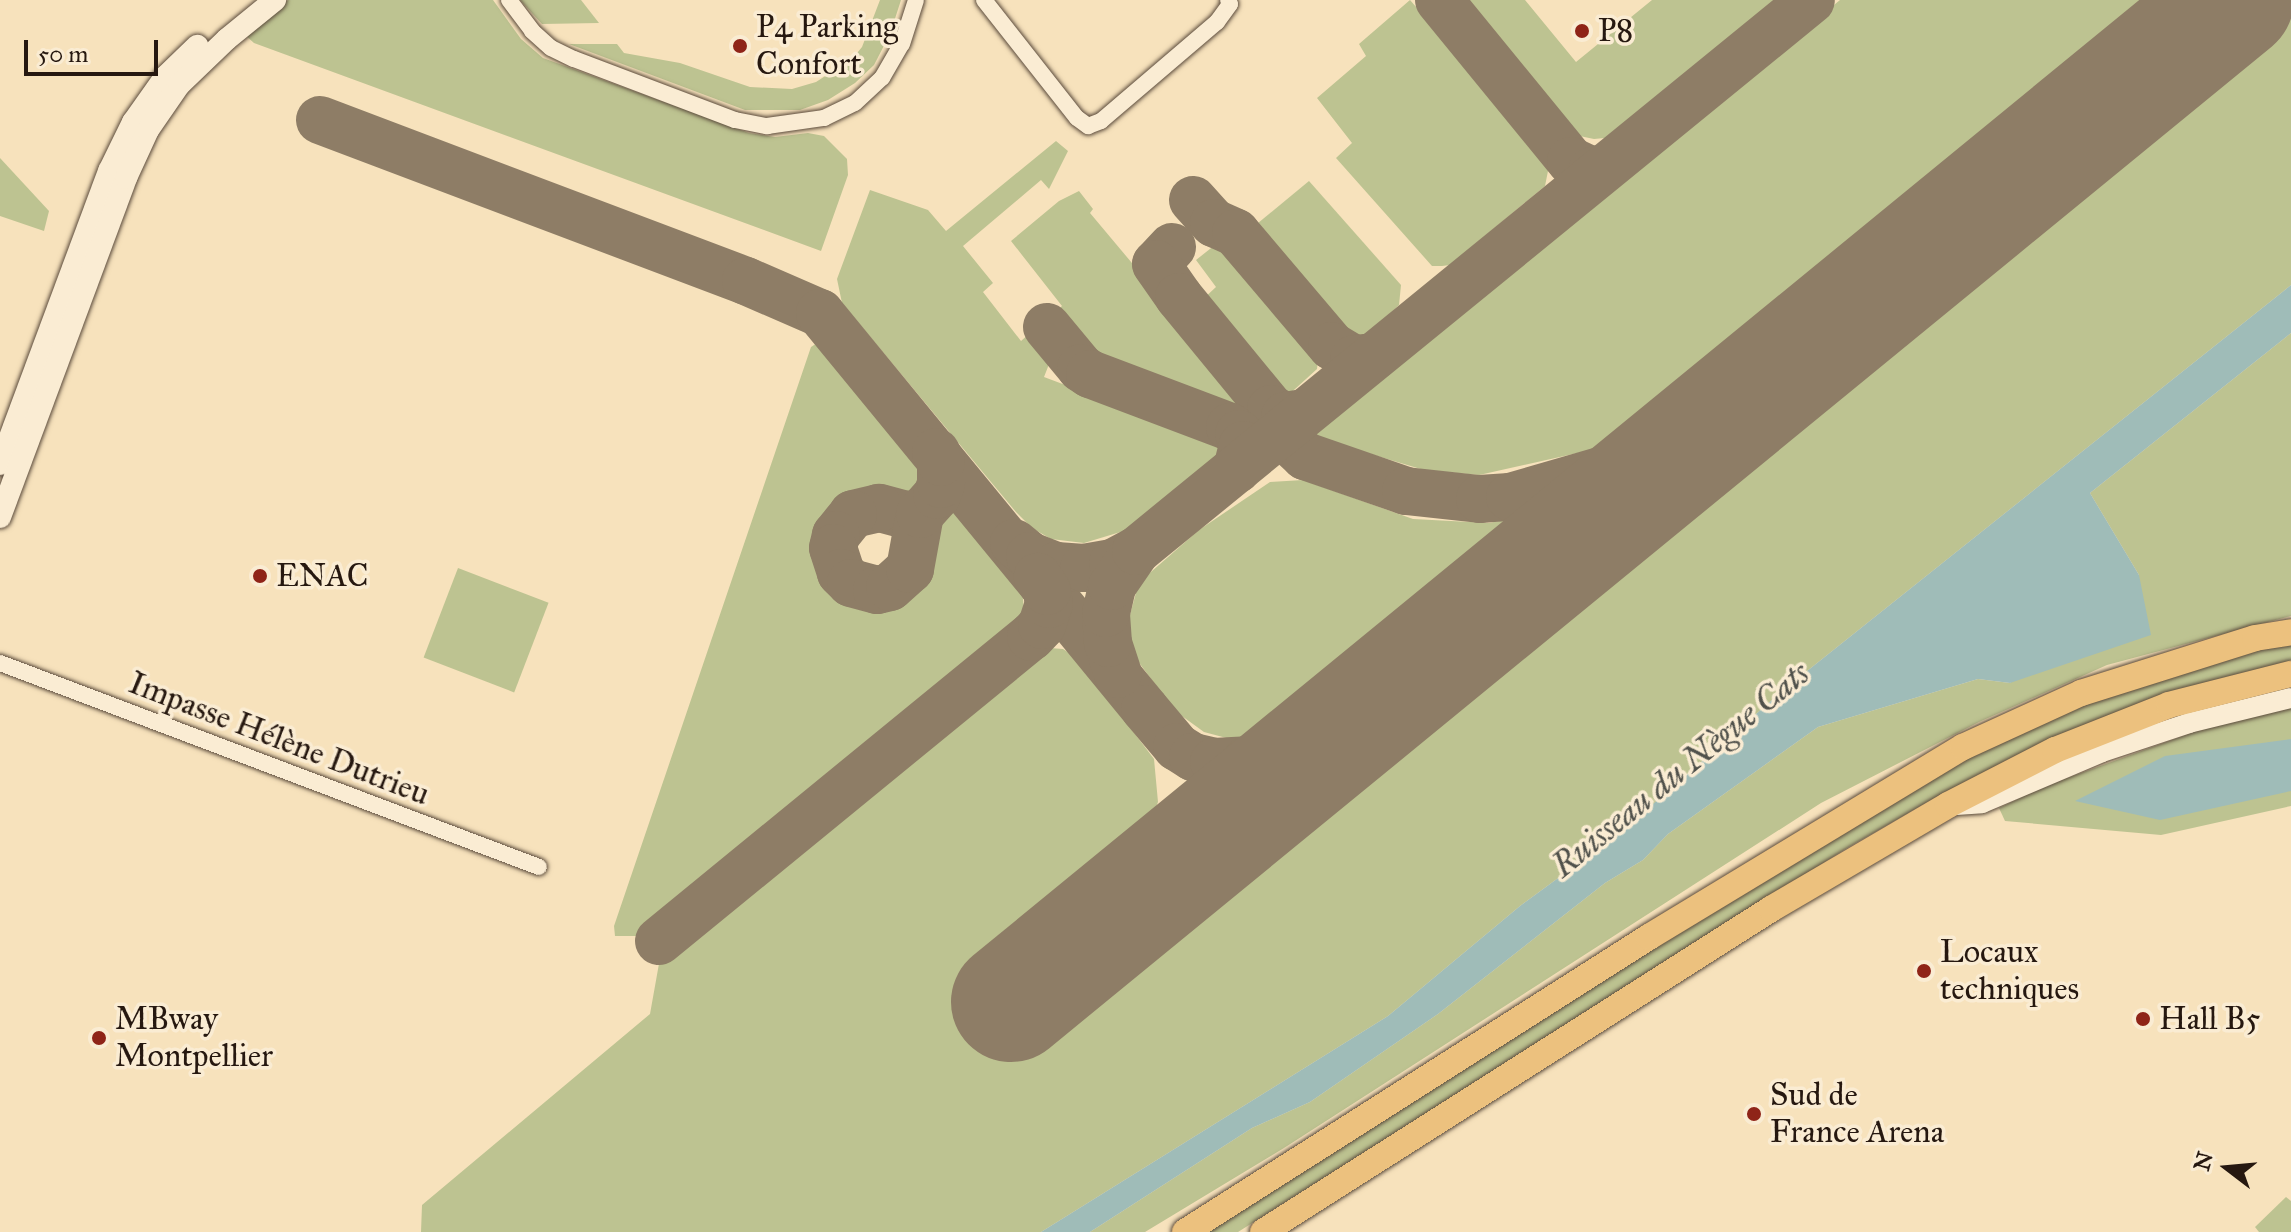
<!DOCTYPE html>
<meta charset="utf-8">
<style>
body{margin:0}
#map{position:relative;width:2291px;height:1232px;overflow:hidden;background:#f7e2bc;font-family:"IM FELL Great Primer",serif}
div>[style]{position:absolute}
.green>*{inset:0;background:#bdc391;transform-origin:0 0}
.water>*{inset:0;background:#9fbcb8}
.taxiway>*{height:48px;margin:-24px;padding:0 24px;transform-origin:24px;border-radius:24px;background:#8e7d66}
.runway>*{height:120px;margin:-60px;padding:0 60px;transform-origin:60px;border-radius:60px;background:#8e7d66}
.roads{filter:drop-shadow(0 0 2px #5a4a3b) drop-shadow(0 0 2px #5a4a3b)}
.minor>*{height:16px;margin:-8px;padding:0 8px;transform-origin:8px;border-radius:8px;background:#faecd3}
.tertiary>*{height:20px;margin:-10px;padding:0 10px;transform-origin:10px;border-radius:10px;background:#faecd3}
.secondary>*{height:22px;margin:-11px;padding:0 11px;transform-origin:11px;border-radius:11px;background:#faecd3}
.trunk>*{height:26px;margin:-13px;padding:0 13px;transform-origin:13px;border-radius:13px;background:#ecc17e}
.dots>*{width:22px;height:22px;translate:-50% -50%;box-sizing:border-box;border:4px solid #faecd3;border-radius:50%}
span{translate:-50% -50%;white-space:nowrap;text-align:center;line-height:1.15;-webkit-text-stroke:7px #faecd3;paint-order:stroke}
.poi-label{font-size:32px;color:#261810}
.left{translate:0 -50%;text-align:left}
.street-label{font-size:32px;color:#261810}
.water-label{font-size:34px;color:#50514b;font-style:italic}
.north{position:absolute;left:2187px;top:1128px;width:80px;height:80px;-webkit-text-stroke:6px #faecd3;paint-order:stroke;rotate:286deg;font-size:22px;font-weight:700;line-height:32px;text-align:center;color:#261810}
.north::after{content:'';display:block;margin:auto;width:28px;height:36px;background:#261810;clip-path:polygon(50% 0,100% 100%,50% 72%,0 100%)}
.scale{position:absolute;left:24px;top:40px;width:134px;height:36px;box-sizing:border-box;border:4px solid #261810;border-top:0;padding-left:10px;font-size:24px;line-height:28px;white-space:nowrap;color:#261810;-webkit-text-stroke:6px #faecd3;paint-order:stroke}
</style>
<div id="map">
<div class="green">
<i style="clip-path:polygon(288px 0,493px 0,521px 39px,543px 58px,749px 133px,775px 137px,808px 133px,824px 136px,847px 159px,848px 175px,821px 251px,254px 43px,244px 34px)"></i>
<i style="clip-path:polygon(520px 0,581px 0,599px 23px,542px 24px)"></i>
<i style="clip-path:polygon(880px 0,901px 0,890px 34px,874px 65px,855px 83px,828px 100px,800px 110px,745px 110px,569px 44px,617px 44px,624px 53px,680px 63px,750px 87px,792px 89px,816px 82px,853px 58px,862px 47px)"></i>
<i style="clip-path:polygon(1410px 0,1545px 156px,1549px 166px,1545px 186px,1450px 265px,1442px 266px,1432px 266px,1336px 158px,1352px 143px,1317px 98px,1366px 56px,1359px 44px)"></i>
<i style="clip-path:polygon(1458px 0,1525px 0,1576px 62px,1652px 0,1775px 0,1605px 138px,1594px 139px,1570px 134px)"></i>
<i style="clip-path:polygon(1840px 0,2169px 0,1645px 430px,1591px 450px,1479px 475px,1424px 470px,1324px 440px,1316px 434px)"></i>
<i style="clip-path:polygon(2291px 6px,2291px 285px,1787px 687px,1621px 832px,1520px 906px,1388px 1016px,1041px 1232px,421px 1232px,422px 1205px,650px 1014px,660px 958px,1035px 652px,1050px 648px,1063px 649px,1077px 658px,1154px 759px,1158px 802px,1143px 840px,985px 970px,1037px 1033px)"></i>
<i style="clip-path:polygon(1056px 141px,1068px 151px,1049px 189px,1041px 180px,963px 246px,993px 283px,983px 292px,1021px 341px,1036px 328px,1055px 349px,1044px 377px,1230px 447px,1127px 530px,1084px 543px,1051px 539px,1032px 528px,1016px 512px,842px 303px,837px 279px,870px 190px,928px 210px,946px 231px)"></i>
<i style="clip-path:polygon(0 158px,49px 211px,44px 231px,0 216px)"></i>
<i style="clip-path:polygon(1309px 181px,1401px 285px,1399px 305px,1366px 336px,1345px 333px,1252px 228px)"></i>
<i style="clip-path:polygon(1079px 191px,1093px 209px,1090px 213px,1251px 405px,1242px 408px,1074px 344px,1051px 316px,1062px 306px,1011px 241px,1059px 201px)"></i>
<i style="clip-path:polygon(1220px 241px,1318px 360px,1317px 369px,1284px 399px,1201px 301px,1216px 287px,1196px 260px)"></i>
<i style="clip-path:polygon(2291px 333px,2291px 616px,2107px 665px,1979px 722px,1821px 803px,1284px 1148px,1145px 1232px,1090px 1232px,1252px 1128px,1310px 1102px,1438px 1014px,1605px 883px,1643px 860px,1668px 834px,1818px 727px,1978px 679px,2010px 683px,2139px 575px,2090px 493px)"></i>
<i style="clip-path:polygon(820px 341px,930px 476px,901px 500px,867px 497px,847px 502px,834px 513px,820px 546px,819px 561px,828px 581px,842px 593px,867px 602px,888px 602px,910px 591px,925px 571px,931px 544px,928px 531px,954px 508px,1022px 589px,1024px 609px,1014px 634px,640px 936px,615px 936px,614px 926px,811px 347px)"></i>
<i style="clip-path:polygon(1303px 480px,1413px 519px,1489px 523px,1542px 513px,1266px 740px,1234px 740px,1204px 732px,1175px 711px,1137px 660px,1127px 626px,1137px 589px,1144px 578px,1199px 530px,1270px 482px)"></i>
<i style="left:458px;top:568px;width:97px;height:96px;rotate:21deg"></i>
<i style="clip-path:polygon(2291px 643px,2291px 661px,2168px 694px,1938px 796px,1847px 848px,1238px 1232px,1202px 1232px,1895px 795px,2041px 721px,2209px 662px)"></i>
<i style="clip-path:polygon(2291px 706px,2291px 806px,2161px 835px,2005px 821px,1999px 808px,2048px 785px,2202px 729px)"></i>
<i style="clip-path:polygon(2286px 1197px,2291px 1201px,2291px 1232px,2259px 1232px,2255px 1227px)"></i>
</div>
<div class="water">
<i style="clip-path:polygon(2291px 285px,2291px 333px,2090px 493px,2139px 575px,2151px 635px,2010px 683px,1978px 679px,1818px 727px,1668px 834px,1643px 860px,1605px 883px,1438px 1014px,1310px 1102px,1252px 1128px,1090px 1232px,1041px 1232px,1388px 1016px,1520px 906px,1621px 832px,1787px 687px)"></i>
<i style="clip-path:polygon(2291px 739px,2291px 791px,2160px 820px,2075px 801px,2165px 756px)"></i>
</div>
<div class="taxiway">
<i style="left:1439px;top:0;width:208px;rotate:50.7deg"></i>
<i style="left:1571px;top:161px;width:23px;rotate:25deg"></i>
<i style="left:1592px;top:171px;width:12px;rotate:-14deg"></i>
<i style="left:320px;top:120px;width:455px;rotate:20.7deg"></i>
<i style="left:746px;top:281px;width:81px;rotate:23.4deg"></i>
<i style="left:820px;top:313px;width:512px;rotate:50.62deg"></i>
<i style="left:1145px;top:709px;width:50px;rotate:49.9deg"></i>
<i style="left:1177px;top:747px;width:19px;rotate:32deg"></i>
<i style="left:1193px;top:757px;width:22px;rotate:13deg"></i>
<i style="left:1214px;top:762px;width:33px;rotate:-3deg"></i>
<i style="left:1247px;top:760px;width:50px;rotate:-16.3deg"></i>
<i style="left:1295px;top:746px;width:49px;rotate:-22.9deg"></i>
<i style="left:1340px;top:727px;width:32px;rotate:-32deg"></i>
<i style="left:1193px;top:200px;width:31px;rotate:48deg"></i>
<i style="left:1214px;top:223px;width:24px;rotate:24deg"></i>
<i style="left:1236px;top:233px;width:148px;rotate:49.7deg"></i>
<i style="left:1332px;top:346px;width:26px;rotate:31deg"></i>
<i style="left:1354px;top:359px;width:19px;rotate:-6deg"></i>
<i style="left:1172px;top:247px;width:23px;rotate:133deg"></i>
<i style="left:1156px;top:264px;width:40px;rotate:55.1deg"></i>
<i style="left:1179px;top:297px;width:145px;rotate:50.6deg"></i>
<i style="left:1271px;top:409px;width:16px;rotate:27deg"></i>
<i style="left:1285px;top:416px;width:19px;rotate:-9deg"></i>
<i style="left:1047px;top:327px;width:53px;rotate:50.3deg"></i>
<i style="left:1081px;top:368px;width:11px;rotate:34deg"></i>
<i style="left:1090px;top:374px;width:150px;rotate:20.7deg"></i>
<i style="left:1230px;top:427px;width:11px;rotate:38deg"></i>
<i style="left:1239px;top:434px;width:12px;rotate:70deg"></i>
<i style="left:1243px;top:445px;width:25px;rotate:104deg"></i>
<i style="left:1296px;top:420px;width:14px;rotate:115deg"></i>
<i style="left:1290px;top:433px;width:9px;rotate:90deg"></i>
<i style="left:1290px;top:442px;width:21px;rotate:43deg"></i>
<i style="left:1305px;top:456px;width:107px;rotate:19.1deg"></i>
<i style="left:1406px;top:491px;width:74px;rotate:6.2deg"></i>
<i style="left:1480px;top:499px;width:30px;rotate:-4deg"></i>
<i style="left:1510px;top:497px;width:123px;rotate:-16.1deg"></i>
<i style="left:1628px;top:463px;width:61px;rotate:-22deg"></i>
<i style="left:1685px;top:440px;width:57px;rotate:-31.5deg"></i>
<i style="left:920px;top:514px;width:14px;rotate:176deg"></i>
<i style="left:906px;top:515px;width:28px;rotate:-165deg"></i>
<i style="left:879px;top:508px;width:27px;rotate:167deg"></i>
<i style="left:853px;top:514px;width:27px;rotate:129deg"></i>
<i style="left:836px;top:535px;width:13px;rotate:103deg"></i>
<i style="left:833px;top:548px;width:26px;rotate:72deg"></i>
<i style="left:841px;top:573px;width:14px;rotate:45deg"></i>
<i style="left:851px;top:583px;width:27px;rotate:15deg"></i>
<i style="left:877px;top:590px;width:13px;rotate:-13deg"></i>
<i style="left:890px;top:587px;width:27px;rotate:-42deg"></i>
<i style="left:910px;top:569px;width:56px;rotate:-79.7deg"></i>
<i style="left:920px;top:514px;width:25px;rotate:-48deg"></i>
<i style="left:937px;top:495px;width:12px;rotate:-70deg"></i>
<i style="left:941px;top:484px;width:22px;rotate:-90deg"></i>
<i style="left:941px;top:462px;width:11px;rotate:-117deg"></i>
<i style="left:1014px;top:543px;width:21px;rotate:39deg"></i>
<i style="left:1030px;top:556px;width:28px;rotate:21deg"></i>
<i style="left:1056px;top:566px;width:28px;rotate:4deg"></i>
<i style="left:1084px;top:568px;width:29px;rotate:-10deg"></i>
<i style="left:1113px;top:563px;width:26px;rotate:-28deg"></i>
<i style="left:1118px;top:674px;width:33px;rotate:-108deg"></i>
<i style="left:1108px;top:643px;width:30px;rotate:-94deg"></i>
<i style="left:1106px;top:613px;width:28px;rotate:-77deg"></i>
<i style="left:1112px;top:586px;width:42px;rotate:-55.6deg"></i>
<i style="left:1136px;top:551px;width:871px;rotate:-39.22deg"></i>
<i style="left:659px;top:941px;width:480px;rotate:-39.3deg"></i>
<i style="left:1031px;top:637px;width:16px;rotate:-47deg"></i>
<i style="left:1042px;top:625px;width:22px;rotate:-72deg"></i>
<i style="left:1049px;top:604px;width:13px;rotate:-99deg"></i>
<i style="left:1047px;top:591px;width:17px;rotate:-123deg"></i>
</div>
<div class="runway">
<i style="left:1011px;top:1002px;width:1581px;rotate:-39.33deg"></i>
</div>
<div class="roads">
<div class="minor">
<i style="left:509px;top:0;width:39px;rotate:53deg"></i>
<i style="left:532px;top:31px;width:25px;rotate:42deg"></i>
<i style="left:551px;top:48px;width:25px;rotate:26deg"></i>
<i style="left:574px;top:59px;width:172px;rotate:20.8deg"></i>
<i style="left:735px;top:120px;width:33px;rotate:11deg"></i>
<i style="left:767px;top:126px;width:58px;rotate:-8deg"></i>
<i style="left:824px;top:118px;width:34px;rotate:-26deg"></i>
<i style="left:855px;top:103px;width:37px;rotate:-43deg"></i>
<i style="left:882px;top:78px;width:39px;rotate:-60deg"></i>
<i style="left:902px;top:44px;width:46px;rotate:-72.3deg"></i>
<i style="left:984px;top:0;width:150px;rotate:51.8deg"></i>
<i style="left:1077px;top:118px;width:14px;rotate:36deg"></i>
<i style="left:1088px;top:126px;width:14px;rotate:-21deg"></i>
<i style="left:1101px;top:121px;width:153px;rotate:-40.5deg"></i>
<i style="left:1217px;top:22px;width:22px;rotate:-54deg"></i>
<i style="left:1230px;top:4px;width:4px;rotate:-117deg"></i>
<i style="left:0;top:663px;width:576px;rotate:20.73deg"></i>
</div>
<div class="tertiary">
<i style="left:1956px;top:805px;width:26px;rotate:-4deg"></i>
<i style="left:1982px;top:803px;width:130px;rotate:-23deg"></i>
<i style="left:2102px;top:752px;width:92px;rotate:-18.4deg"></i>
<i style="left:2189px;top:723px;width:105px;rotate:-13.8deg"></i>
</div>
<div class="secondary">
<i style="left:0;top:464px;width:313px;rotate:-69.6deg"></i>
<i style="left:109px;top:171px;width:55px;rotate:-63.9deg"></i>
<i style="left:133px;top:122px;width:55px;rotate:-54.6deg"></i>
<i style="left:165px;top:77px;width:45px;rotate:-44.1deg"></i>
<i style="left:0;top:517px;width:362px;rotate:-69.6deg"></i>
<i style="left:126px;top:178px;width:53px;rotate:-65.4deg"></i>
<i style="left:148px;top:130px;width:55px;rotate:-55.4deg"></i>
<i style="left:179px;top:85px;width:66px;rotate:-43.8deg"></i>
<i style="left:227px;top:39px;width:62px;rotate:-39.1deg"></i>
</div>
<div class="trunk">
<i style="left:1185px;top:1232px;width:550px;rotate:-32.45deg"></i>
<i style="left:1649px;top:937px;width:367px;rotate:-31.2deg"></i>
<i style="left:1963px;top:747px;width:130px;rotate:-24.6deg"></i>
<i style="left:2081px;top:693px;width:182px;rotate:-17.5deg"></i>
<i style="left:2255px;top:638px;width:36px;rotate:-9deg"></i>
<i style="left:1263px;top:1232px;width:602px;rotate:-32.45deg"></i>
<i style="left:1771px;top:909px;width:205px;rotate:-30.4deg"></i>
<i style="left:1948px;top:805px;width:120px;rotate:-27.2deg"></i>
<i style="left:2055px;top:750px;width:123px;rotate:-21.5deg"></i>
<i style="left:2169px;top:705px;width:126px;rotate:-14.3deg"></i>
</div>
</div>
<div class="dots">
<i style="left:1582px;top:31px;background:#8f2418"></i>
<i style="left:740px;top:46px;background:#8f2418"></i>
<i style="left:260px;top:576px;background:#8f2418"></i>
<i style="left:1924px;top:971px;background:#8f2418"></i>
<i style="left:2143px;top:1019px;background:#8f2418"></i>
<i style="left:99px;top:1038px;background:#8f2418"></i>
<i style="left:1754px;top:1114px;background:#8f2418"></i>
</div>
<div class="poi-label">
<span class="left" style="left:756px;top:46px">P4 Parking<br>Confort</span>
<span class="left" style="left:1598px;top:31px">P8</span>
<span class="left" style="left:276px;top:576px">ENAC</span>
<span class="left" style="left:1940px;top:971px">Locaux<br>techniques</span>
<span class="left" style="left:2159px;top:1019px">Hall B5</span>
<span class="left" style="left:115px;top:1038px">MBway<br>Montpellier</span>
<span class="left" style="left:1770px;top:1114px">Sud de<br>France Arena</span>
</div>
<div class="street-label">
<span style="left:279px;top:739px;rotate:21deg">Impasse Hélène Dutrieu</span>
</div>
<div class="water-label">
<span style="left:1680px;top:769px;rotate:-39deg">Ruisseau du Nègue Cats</span>
</div>
<div class="north">N</div>
<div class="scale">50 m</div>
</div>
